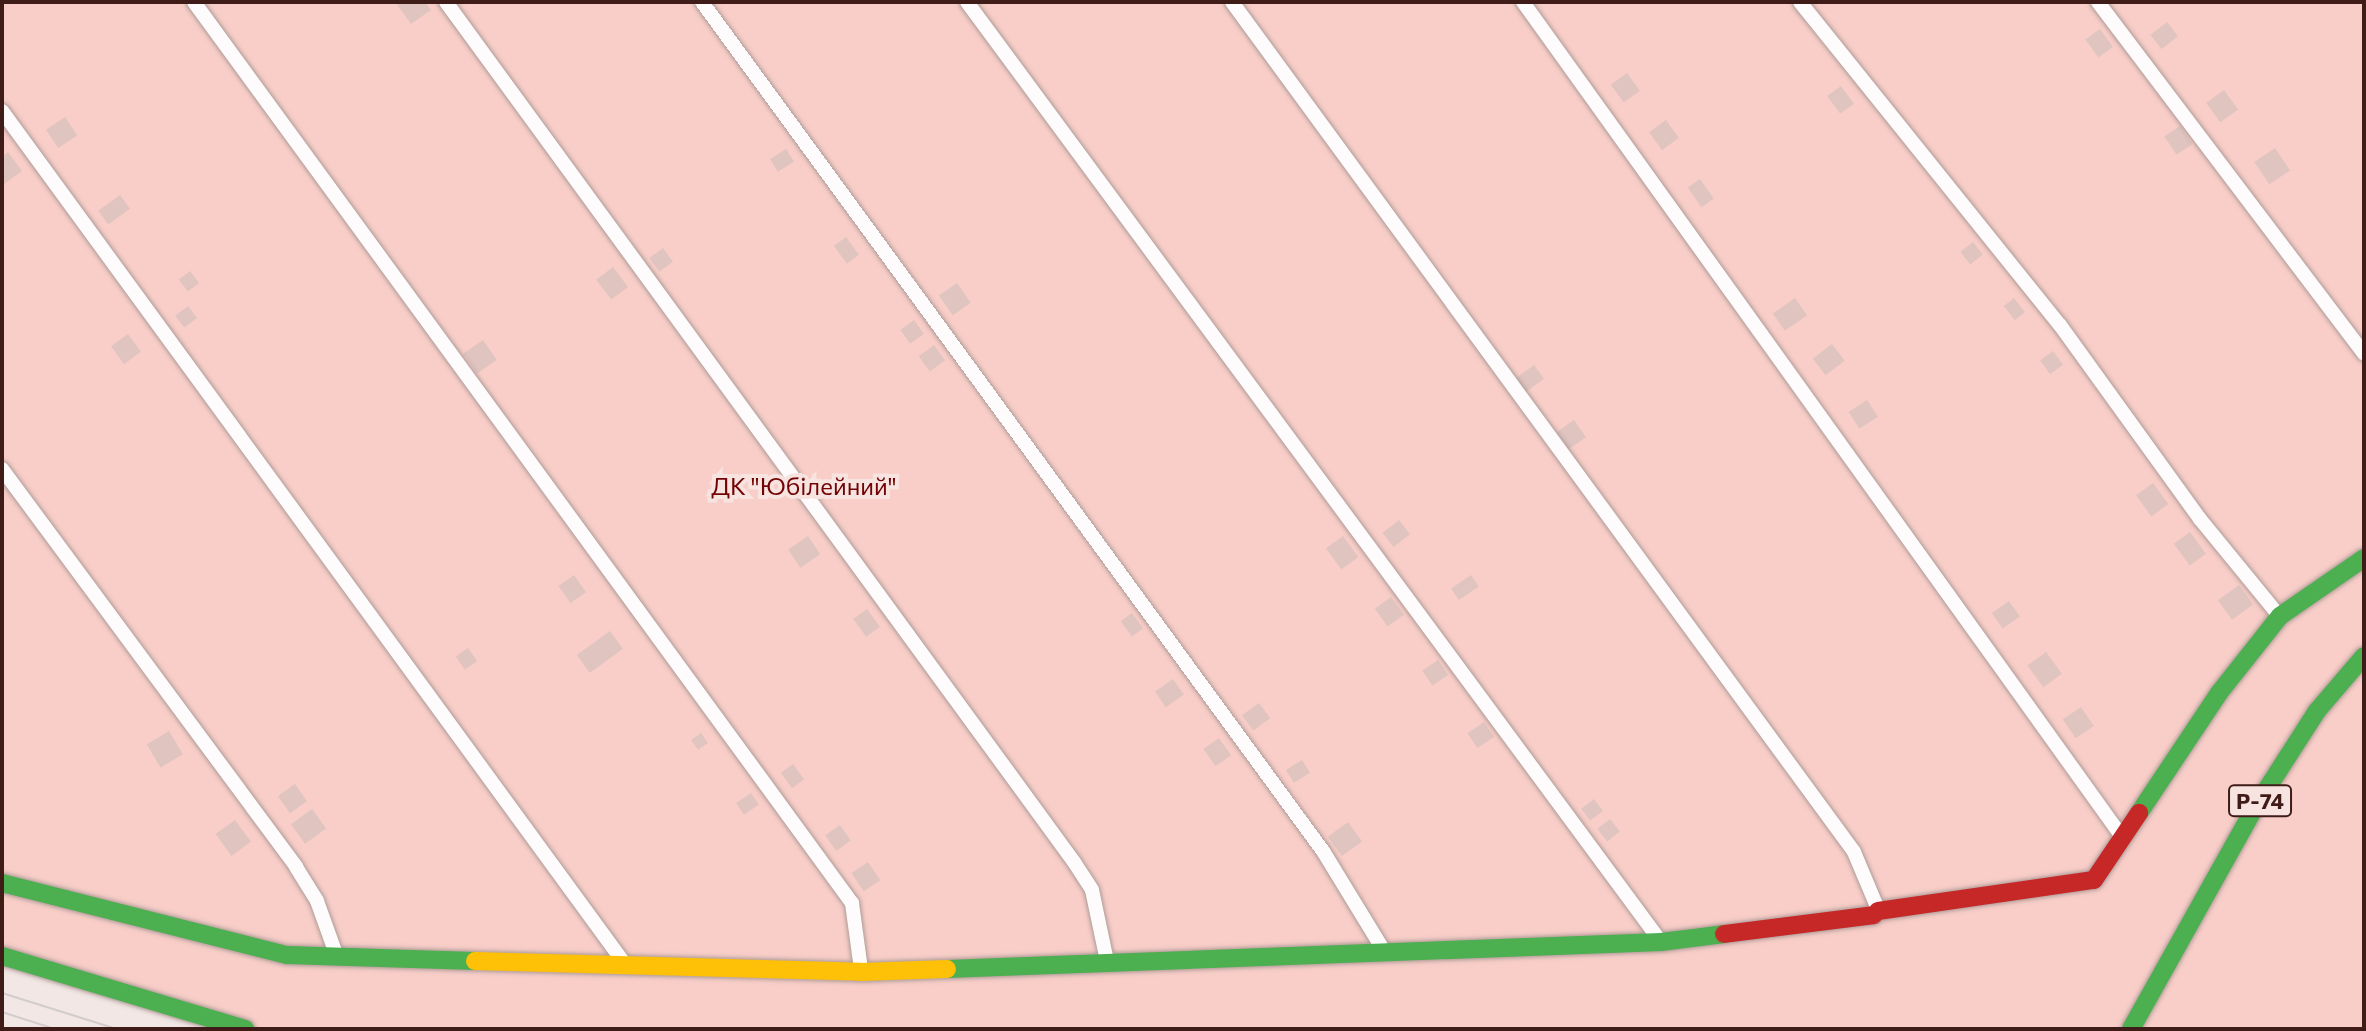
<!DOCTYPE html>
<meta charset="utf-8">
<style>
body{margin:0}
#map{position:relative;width:2366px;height:1031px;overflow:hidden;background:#f2e7e5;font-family:Commissioner,sans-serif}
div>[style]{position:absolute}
.green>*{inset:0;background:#f9cec8}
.building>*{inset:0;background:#dfc4c0;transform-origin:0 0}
.roads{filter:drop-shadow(0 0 2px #af9b98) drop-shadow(0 0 2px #af9b98)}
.lane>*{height:14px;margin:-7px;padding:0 7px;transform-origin:7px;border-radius:7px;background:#fdfbfb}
.fast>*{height:18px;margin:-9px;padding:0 9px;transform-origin:9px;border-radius:9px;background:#4caf50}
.slow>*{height:18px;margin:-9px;padding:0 9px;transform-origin:9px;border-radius:9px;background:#ffc107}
.jam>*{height:18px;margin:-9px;padding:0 9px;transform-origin:9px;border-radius:9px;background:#c62828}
.tram>*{height:2px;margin:-1px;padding:0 1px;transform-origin:1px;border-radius:1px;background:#d2cdcc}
span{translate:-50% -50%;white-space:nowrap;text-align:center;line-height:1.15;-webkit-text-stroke:8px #f7e3e0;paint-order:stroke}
.shield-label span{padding:2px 6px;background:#f7e3e0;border:2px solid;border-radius:6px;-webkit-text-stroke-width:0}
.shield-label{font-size:22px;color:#3f1c18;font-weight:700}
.park-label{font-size:24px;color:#720405}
.frame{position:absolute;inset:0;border:4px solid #3f1c18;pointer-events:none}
</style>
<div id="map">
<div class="green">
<i style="clip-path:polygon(2px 2px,2364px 2px,2364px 1029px,245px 1029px,2px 956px)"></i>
</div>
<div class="building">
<i style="clip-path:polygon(395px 2px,425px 2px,431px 10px,411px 24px)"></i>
<i style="left:2167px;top:22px;width:18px;height:21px;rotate:52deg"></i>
<i style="left:2100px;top:29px;width:22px;height:18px;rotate:54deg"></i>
<i style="left:1627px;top:73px;width:22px;height:20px;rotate:54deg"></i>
<i style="left:1841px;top:86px;width:22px;height:17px;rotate:54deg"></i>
<i style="left:2224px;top:90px;width:24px;height:22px;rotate:54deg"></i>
<i style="left:65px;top:117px;width:22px;height:23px;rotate:56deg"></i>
<i style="left:1666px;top:120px;width:22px;height:21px;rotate:54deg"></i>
<i style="left:2180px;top:126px;width:22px;height:19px;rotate:56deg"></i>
<i style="left:2275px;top:148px;width:27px;height:25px;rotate:56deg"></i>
<i style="left:786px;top:149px;width:15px;height:19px;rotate:58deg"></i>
<i style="clip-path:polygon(8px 152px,22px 171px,4px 184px,2px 157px)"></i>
<i style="left:1700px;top:179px;width:24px;height:15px;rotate:55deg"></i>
<i style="left:120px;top:195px;width:17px;height:27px;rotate:54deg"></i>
<i style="left:846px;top:237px;width:22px;height:15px;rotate:54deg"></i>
<i style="left:1973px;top:242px;width:16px;height:16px;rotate:52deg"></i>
<i style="left:663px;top:248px;width:17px;height:17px;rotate:54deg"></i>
<i style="left:613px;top:267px;width:25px;height:21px;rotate:53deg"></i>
<i style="left:190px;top:271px;width:15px;height:14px;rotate:53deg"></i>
<i style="left:957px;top:283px;width:24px;height:22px;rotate:55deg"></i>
<i style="left:1795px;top:298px;width:21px;height:27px;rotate:55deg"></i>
<i style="left:2014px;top:298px;width:18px;height:13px;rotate:52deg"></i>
<i style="left:188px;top:306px;width:15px;height:16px;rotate:53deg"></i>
<i style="left:914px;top:320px;width:17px;height:17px;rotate:54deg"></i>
<i style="left:128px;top:334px;width:22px;height:21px;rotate:54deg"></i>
<i style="left:483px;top:340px;width:24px;height:24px;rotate:55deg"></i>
<i style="left:1832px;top:344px;width:21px;height:24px;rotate:53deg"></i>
<i style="left:934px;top:345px;width:19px;height:19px;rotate:54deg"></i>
<i style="left:2053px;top:351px;width:17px;height:16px;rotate:54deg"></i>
<i style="left:1534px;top:365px;width:17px;height:22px;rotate:54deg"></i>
<i style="left:1867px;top:400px;width:20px;height:22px;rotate:57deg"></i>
<i style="left:1574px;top:420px;width:21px;height:21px;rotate:55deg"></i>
<i style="left:2153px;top:483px;width:26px;height:21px;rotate:54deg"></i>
<i style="left:1399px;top:520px;width:18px;height:21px;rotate:52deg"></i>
<i style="left:2190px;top:532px;width:27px;height:20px;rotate:54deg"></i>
<i style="left:808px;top:536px;width:22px;height:24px;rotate:56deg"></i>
<i style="left:1343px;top:536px;width:26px;height:21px;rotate:54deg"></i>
<i style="left:574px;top:575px;width:21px;height:19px;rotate:55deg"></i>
<i style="left:1471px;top:575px;width:14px;height:24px;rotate:56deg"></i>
<i style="left:2239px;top:585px;width:24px;height:26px;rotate:54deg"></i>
<i style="left:1391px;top:597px;width:22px;height:20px;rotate:54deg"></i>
<i style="left:2009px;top:601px;width:19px;height:21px;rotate:55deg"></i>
<i style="left:867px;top:609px;width:22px;height:17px;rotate:54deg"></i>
<i style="left:1132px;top:613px;width:19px;height:14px;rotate:54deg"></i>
<i style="left:610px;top:631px;width:22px;height:41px;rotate:54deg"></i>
<i style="left:468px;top:648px;width:16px;height:15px;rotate:55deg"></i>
<i style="left:2046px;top:652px;width:27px;height:23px;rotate:54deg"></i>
<i style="left:1438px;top:660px;width:18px;height:19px;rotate:56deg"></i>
<i style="left:1173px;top:679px;width:19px;height:22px;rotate:55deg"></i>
<i style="left:1259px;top:703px;width:19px;height:21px;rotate:54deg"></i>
<i style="left:2081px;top:707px;width:23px;height:22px;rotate:56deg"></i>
<i style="left:1484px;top:722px;width:18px;height:20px;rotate:56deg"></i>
<i style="left:169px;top:731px;width:27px;height:26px;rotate:59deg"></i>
<i style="left:701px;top:733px;width:12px;height:12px;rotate:55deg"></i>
<i style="left:1219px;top:738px;width:21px;height:19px;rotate:55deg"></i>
<i style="left:1302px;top:760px;width:15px;height:19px;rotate:58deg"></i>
<i style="left:793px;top:764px;width:19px;height:15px;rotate:54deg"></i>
<i style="left:295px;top:784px;width:21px;height:21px;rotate:55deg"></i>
<i style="left:751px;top:793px;width:14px;height:18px;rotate:56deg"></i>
<i style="left:1594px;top:799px;width:15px;height:16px;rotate:53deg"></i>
<i style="left:312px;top:809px;width:24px;height:26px;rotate:54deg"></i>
<i style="left:1610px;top:819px;width:16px;height:16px;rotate:52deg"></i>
<i style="left:235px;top:820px;width:27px;height:24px;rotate:54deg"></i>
<i style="left:1348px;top:822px;width:24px;height:25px;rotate:54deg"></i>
<i style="left:840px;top:825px;width:19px;height:18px;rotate:55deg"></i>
<i style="left:868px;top:862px;width:22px;height:20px;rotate:56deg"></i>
</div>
<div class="roads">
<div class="lane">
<i style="left:194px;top:2px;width:1116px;rotate:53.86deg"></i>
<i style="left:852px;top:903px;width:68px;rotate:82.3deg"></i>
<i style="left:446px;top:2px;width:1065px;rotate:53.86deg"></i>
<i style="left:1074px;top:862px;width:33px;rotate:57deg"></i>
<i style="left:1092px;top:890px;width:73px;rotate:78.1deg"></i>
<i style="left:702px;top:2px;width:1052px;rotate:53.82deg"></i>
<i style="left:1323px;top:851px;width:111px;rotate:58.6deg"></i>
<i style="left:967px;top:2px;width:1163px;rotate:53.56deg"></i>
<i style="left:1232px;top:2px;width:1053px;rotate:53.8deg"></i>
<i style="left:1854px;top:852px;width:62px;rotate:67.2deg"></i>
<i style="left:1523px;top:2px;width:1024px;rotate:54.34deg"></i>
<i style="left:1800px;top:2px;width:415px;rotate:51.2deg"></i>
<i style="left:2060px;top:325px;width:239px;rotate:54.2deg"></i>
<i style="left:2200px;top:519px;width:122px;rotate:50.7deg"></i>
<i style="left:2098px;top:2px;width:441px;rotate:52.9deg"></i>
<i style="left:2px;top:111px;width:1051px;rotate:53.86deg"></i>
<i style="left:2px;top:469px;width:495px;rotate:53.5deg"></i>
<i style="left:296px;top:867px;width:40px;rotate:58deg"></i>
<i style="left:317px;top:901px;width:56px;rotate:70.3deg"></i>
</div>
<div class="fast">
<i style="left:2139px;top:813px;width:144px;rotate:-56.3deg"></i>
<i style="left:2219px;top:693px;width:98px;rotate:-51.6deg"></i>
<i style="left:2280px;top:616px;width:102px;rotate:-34.6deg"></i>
<i style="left:2px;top:883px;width:294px;rotate:14.2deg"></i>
<i style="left:287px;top:955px;width:188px;rotate:1.8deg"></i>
<i style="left:2px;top:956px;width:254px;rotate:16.7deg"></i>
<i style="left:947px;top:969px;width:715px;rotate:-2.17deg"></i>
<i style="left:1661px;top:942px;width:64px;rotate:-7.2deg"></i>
<i style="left:2131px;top:1029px;width:252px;rotate:-60.8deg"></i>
<i style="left:2254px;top:809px;width:117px;rotate:-57.3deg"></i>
<i style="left:2317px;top:711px;width:72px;rotate:-49.5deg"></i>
</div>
<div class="slow">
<i style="left:475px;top:961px;width:386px;rotate:1.6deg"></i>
<i style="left:861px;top:972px;width:86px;rotate:-2deg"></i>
</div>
<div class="jam">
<i style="left:1878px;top:911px;width:218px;rotate:-8.2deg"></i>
<i style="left:2094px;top:880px;width:81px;rotate:-56.1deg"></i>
<i style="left:1724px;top:934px;width:151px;rotate:-7.2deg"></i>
</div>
</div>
<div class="tram">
<i style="left:2px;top:993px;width:121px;rotate:17.4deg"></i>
<i style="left:2px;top:1012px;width:56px;rotate:17.8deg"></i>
</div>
<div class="shield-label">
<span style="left:2260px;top:801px">Р-74</span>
</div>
<div class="park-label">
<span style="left:804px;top:486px">ДК "Юбілейний"</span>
</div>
<div class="frame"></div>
</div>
